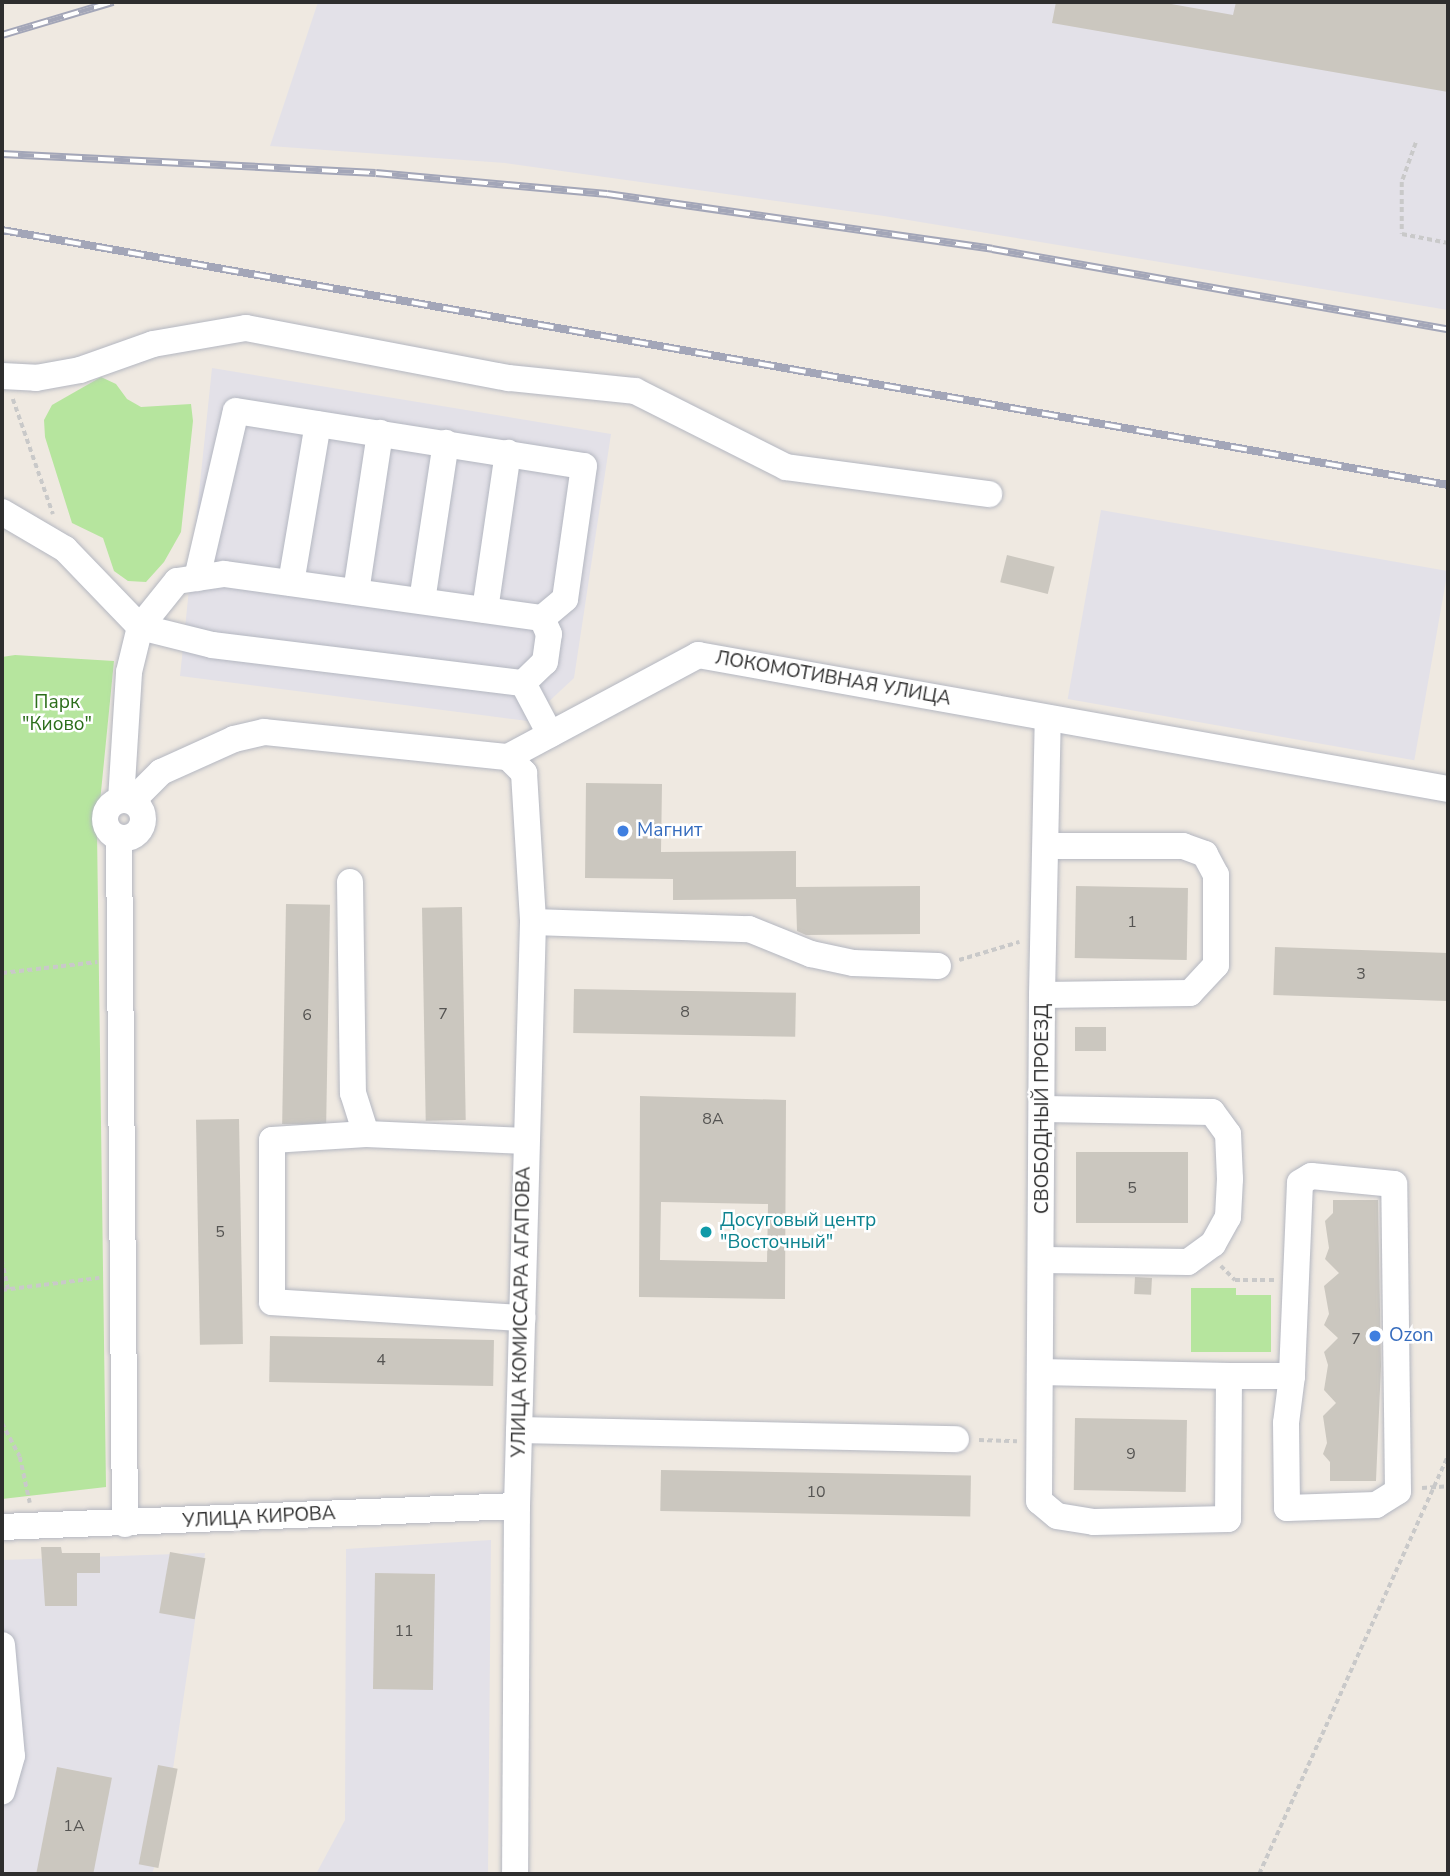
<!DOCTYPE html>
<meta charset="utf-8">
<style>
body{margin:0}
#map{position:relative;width:1450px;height:1876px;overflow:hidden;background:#efe9e1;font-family:"Nunito Sans",sans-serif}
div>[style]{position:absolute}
.industrial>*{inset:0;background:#e3e1e8;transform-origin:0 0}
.green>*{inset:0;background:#b6e59e}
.building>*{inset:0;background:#cbc7bf;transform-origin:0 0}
.path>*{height:3.5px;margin-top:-1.75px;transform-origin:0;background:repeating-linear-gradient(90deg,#c9c9c9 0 5px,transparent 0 8.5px)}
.roads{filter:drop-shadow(0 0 2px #b4b7c1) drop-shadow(0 0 2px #b4b7c1)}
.minor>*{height:26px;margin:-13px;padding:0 13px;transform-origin:13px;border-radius:13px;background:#fff}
.minor>.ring{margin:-13px;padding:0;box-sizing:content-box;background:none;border:26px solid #fff;border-radius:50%}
.rail>*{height:8px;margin-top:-4px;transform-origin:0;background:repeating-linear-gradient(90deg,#fff 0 16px,#a3a6b8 0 32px);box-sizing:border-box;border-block:2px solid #a3a6b8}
.dots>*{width:19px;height:19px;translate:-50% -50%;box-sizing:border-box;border:4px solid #fff;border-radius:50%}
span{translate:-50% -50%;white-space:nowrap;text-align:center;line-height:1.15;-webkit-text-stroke:5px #fff;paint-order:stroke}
.number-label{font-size:16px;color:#555452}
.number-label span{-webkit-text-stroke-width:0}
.street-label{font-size:19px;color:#2e2e2e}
.park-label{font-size:19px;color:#2c6e1b}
.shop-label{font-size:19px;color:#366cbe}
.left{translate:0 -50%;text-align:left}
.culture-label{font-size:19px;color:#0d838f}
.frame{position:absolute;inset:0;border:4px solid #2e2e2e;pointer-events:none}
</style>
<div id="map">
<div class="industrial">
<i style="clip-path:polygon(318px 2px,1448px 2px,1448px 310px,884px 216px,505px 163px,270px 146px)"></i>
<i style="clip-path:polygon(212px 368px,611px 434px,574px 678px,528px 721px,180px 676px)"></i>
<i style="left:1101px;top:510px;width:352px;height:192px;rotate:10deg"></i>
<i style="clip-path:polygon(491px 1540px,488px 1874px,316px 1874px,345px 1820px,346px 1549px)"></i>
<i style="clip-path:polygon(205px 1553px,162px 1843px,152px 1874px,2px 1874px,2px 1560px)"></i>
</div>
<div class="green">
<i style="clip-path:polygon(101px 377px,116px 384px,127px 399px,141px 407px,191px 404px,193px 421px,181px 532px,164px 562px,146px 582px,128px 581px,114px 571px,103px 538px,72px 523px,45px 437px,44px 420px,52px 405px)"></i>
<i style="clip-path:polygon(15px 655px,114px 661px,97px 832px,106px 1487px,2px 1499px,2px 657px)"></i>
<i style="clip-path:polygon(1191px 1288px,1236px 1288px,1236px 1295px,1271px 1295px,1271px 1352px,1191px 1352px)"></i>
</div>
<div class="building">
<i style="clip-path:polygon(1056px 2px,1160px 2px,1233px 15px,1236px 2px,1448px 2px,1448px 92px,1052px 23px)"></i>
<i style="left:1007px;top:555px;width:49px;height:28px;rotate:14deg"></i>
<i style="clip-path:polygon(586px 783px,662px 784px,661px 852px,796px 851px,796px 887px,920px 886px,920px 934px,806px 935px,797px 931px,796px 899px,673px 900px,673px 879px,585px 878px)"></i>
<i style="left:1076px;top:886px;width:112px;height:72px;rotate:1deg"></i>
<i style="left:286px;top:904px;width:44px;height:220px;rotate:1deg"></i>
<i style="left:462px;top:907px;width:213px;height:40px;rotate:89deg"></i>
<i style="left:1275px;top:947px;width:173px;height:48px;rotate:2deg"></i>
<i style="left:574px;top:989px;width:222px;height:44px;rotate:1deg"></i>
<i style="left:1075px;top:1027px;width:31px;height:24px"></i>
<i style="clip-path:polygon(evenodd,640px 1096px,786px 1100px,785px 1299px,639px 1297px,640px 1096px,661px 1202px,768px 1204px,767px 1262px,660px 1260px,661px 1202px)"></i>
<i style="left:239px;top:1119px;width:225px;height:43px;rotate:89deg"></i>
<i style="left:1076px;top:1152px;width:112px;height:71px"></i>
<i style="clip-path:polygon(1333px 1200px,1378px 1200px,1381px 1366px,1376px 1481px,1330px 1481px,1330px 1462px,1323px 1454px,1327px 1443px,1323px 1416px,1336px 1403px,1324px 1390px,1328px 1365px,1324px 1352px,1338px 1338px,1324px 1325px,1329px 1314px,1324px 1286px,1339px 1273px,1325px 1259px,1329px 1248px,1325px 1221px,1333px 1213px)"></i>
<i style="left:1135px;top:1277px;width:17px;height:17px;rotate:3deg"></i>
<i style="left:270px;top:1336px;width:224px;height:46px;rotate:1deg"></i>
<i style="left:1075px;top:1418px;width:112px;height:72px;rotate:1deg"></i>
<i style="left:661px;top:1470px;width:310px;height:41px;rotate:1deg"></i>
<i style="clip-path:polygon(41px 1547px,61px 1547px,62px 1553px,100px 1553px,100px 1573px,77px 1573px,77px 1606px,45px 1606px)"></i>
<i style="left:170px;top:1552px;width:36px;height:62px;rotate:10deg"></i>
<i style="left:375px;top:1573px;width:60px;height:116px;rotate:1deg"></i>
<i style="left:158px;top:1765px;width:20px;height:101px;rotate:11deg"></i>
<i style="left:57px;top:1767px;width:56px;height:109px;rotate:11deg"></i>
</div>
<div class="path">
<i style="left:1416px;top:143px;width:41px;rotate:109.7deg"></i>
<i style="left:1402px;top:182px;width:52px;rotate:90deg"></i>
<i style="left:1402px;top:234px;width:47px;rotate:11.1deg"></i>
<i style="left:13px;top:399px;width:122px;rotate:70.8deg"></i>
<i style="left:959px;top:960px;width:63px;rotate:-16.7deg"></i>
<i style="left:2px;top:973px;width:96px;rotate:-6.6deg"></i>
<i style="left:2px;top:1260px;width:30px;rotate:78deg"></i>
<i style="left:1221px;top:1266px;width:20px;rotate:45deg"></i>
<i style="left:1235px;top:1280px;width:39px"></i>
<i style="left:2px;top:1290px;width:98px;rotate:-7.1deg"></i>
<i style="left:2px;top:1423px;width:38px;rotate:62deg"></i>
<i style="left:20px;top:1457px;width:47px;rotate:77.7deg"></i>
<i style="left:979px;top:1440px;width:38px;rotate:2deg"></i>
<i style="left:1422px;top:1488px;width:26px;rotate:-4deg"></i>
<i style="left:1259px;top:1874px;width:459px;rotate:-65.7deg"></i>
</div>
<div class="roads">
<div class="minor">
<i style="left:2px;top:376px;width:34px;rotate:3deg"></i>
<i style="left:36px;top:378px;width:45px;rotate:-10.3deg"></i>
<i style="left:80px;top:370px;width:77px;rotate:-19.6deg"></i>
<i style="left:153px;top:344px;width:94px;rotate:-9.8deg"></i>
<i style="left:246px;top:328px;width:268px;rotate:10.8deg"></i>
<i style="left:509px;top:378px;width:127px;rotate:5.9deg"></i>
<i style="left:635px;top:391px;width:169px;rotate:26.7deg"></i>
<i style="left:786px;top:467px;width:205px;rotate:7.6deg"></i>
<i style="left:2px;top:512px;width:73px;rotate:30.4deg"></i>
<i style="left:65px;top:549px;width:108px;rotate:46.1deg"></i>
<i style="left:140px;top:627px;width:59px;rotate:-51.2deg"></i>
<i style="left:177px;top:581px;width:48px;rotate:-8.5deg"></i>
<i style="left:224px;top:574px;width:321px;rotate:7.9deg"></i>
<i style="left:197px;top:578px;width:171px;rotate:-76.9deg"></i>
<i style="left:236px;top:411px;width:352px;rotate:9deg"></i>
<i style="left:584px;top:466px;width:134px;rotate:98.1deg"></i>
<i style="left:565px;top:599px;width:30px;rotate:140deg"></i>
<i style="left:291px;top:583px;width:161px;rotate:-80.4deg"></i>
<i style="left:356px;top:592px;width:161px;rotate:-81.4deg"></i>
<i style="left:422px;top:601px;width:160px;rotate:-81.4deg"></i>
<i style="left:485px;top:610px;width:159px;rotate:-81.7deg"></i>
<i style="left:523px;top:683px;width:30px;rotate:-44deg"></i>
<i style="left:545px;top:662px;width:28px;rotate:-82deg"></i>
<i style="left:549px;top:634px;width:17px;rotate:-114deg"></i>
<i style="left:508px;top:757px;width:23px;rotate:45deg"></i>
<i style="left:524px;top:773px;width:149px;rotate:86.5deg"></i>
<i style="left:533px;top:922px;width:584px;rotate:91.57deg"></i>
<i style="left:517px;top:1506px;width:368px;rotate:90.3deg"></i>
<i class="ring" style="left:105px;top:800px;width:12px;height:12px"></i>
<i style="left:121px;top:800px;width:128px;rotate:-86.4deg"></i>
<i style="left:129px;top:672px;width:46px;rotate:-76.3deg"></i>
<i style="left:140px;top:627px;width:74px;rotate:14deg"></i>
<i style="left:212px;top:645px;width:313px;rotate:7deg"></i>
<i style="left:523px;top:683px;width:58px;rotate:62.1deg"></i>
<i style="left:132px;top:801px;width:41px;rotate:-45deg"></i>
<i style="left:161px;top:772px;width:80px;rotate:-24.3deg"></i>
<i style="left:234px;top:739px;width:31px;rotate:-13deg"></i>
<i style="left:264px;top:732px;width:245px;rotate:5.9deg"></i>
<i style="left:508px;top:757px;width:216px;rotate:-28.2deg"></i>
<i style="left:698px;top:655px;width:762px;rotate:10.13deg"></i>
<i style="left:119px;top:838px;width:686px;rotate:89.5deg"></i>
<i style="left:350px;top:882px;width:211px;rotate:89.2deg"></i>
<i style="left:353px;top:1093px;width:43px;rotate:72.4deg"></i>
<i style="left:366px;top:1134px;width:160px;rotate:2.5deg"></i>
<i style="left:533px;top:922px;width:216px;rotate:1.9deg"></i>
<i style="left:749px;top:929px;width:67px;rotate:22deg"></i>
<i style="left:811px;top:954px;width:43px;rotate:12.1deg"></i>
<i style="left:853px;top:963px;width:85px;rotate:2deg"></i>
<i style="left:1042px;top:995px;width:148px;rotate:-0.8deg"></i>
<i style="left:1190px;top:993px;width:38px;rotate:-47deg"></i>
<i style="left:1216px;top:965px;width:90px;rotate:-90deg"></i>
<i style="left:1216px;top:875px;width:24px;rotate:-118deg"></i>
<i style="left:1205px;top:854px;width:23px;rotate:-160deg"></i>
<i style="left:1183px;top:846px;width:136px;rotate:180deg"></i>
<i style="left:366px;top:1134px;width:94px;rotate:176.3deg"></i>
<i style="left:272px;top:1140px;width:162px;rotate:90deg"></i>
<i style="left:272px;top:1302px;width:251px;rotate:3.7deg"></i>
<i style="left:1043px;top:1260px;width:145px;rotate:0.8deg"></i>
<i style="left:1188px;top:1262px;width:31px;rotate:-36deg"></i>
<i style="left:1213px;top:1244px;width:31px;rotate:-61deg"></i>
<i style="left:1228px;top:1217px;width:38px;rotate:-87deg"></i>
<i style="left:1230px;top:1179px;width:45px;rotate:-92.5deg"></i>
<i style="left:1228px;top:1134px;width:27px;rotate:-126deg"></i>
<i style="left:1212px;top:1112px;width:168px;rotate:-179deg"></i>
<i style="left:1040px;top:1372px;width:189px;rotate:1.2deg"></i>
<i style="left:1229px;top:1376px;width:143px;rotate:90.4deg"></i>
<i style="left:1228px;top:1519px;width:134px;rotate:178.7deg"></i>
<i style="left:1094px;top:1522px;width:37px;rotate:-171deg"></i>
<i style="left:1057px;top:1516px;width:23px;rotate:-140deg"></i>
<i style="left:1039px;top:1501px;width:506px;rotate:-89.66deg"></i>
<i style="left:1042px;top:995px;width:277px;rotate:-88.8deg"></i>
<i style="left:1229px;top:1376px;width:63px"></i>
<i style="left:1292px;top:1376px;width:47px;rotate:97.3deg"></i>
<i style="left:1286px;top:1423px;width:85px;rotate:89.3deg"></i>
<i style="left:1287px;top:1508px;width:89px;rotate:-1.9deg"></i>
<i style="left:1376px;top:1505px;width:26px;rotate:-32deg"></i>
<i style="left:1398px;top:1491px;width:307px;rotate:-90.7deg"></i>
<i style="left:1394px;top:1184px;width:83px;rotate:-174.5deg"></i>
<i style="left:1311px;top:1176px;width:13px;rotate:148deg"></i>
<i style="left:1300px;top:1183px;width:193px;rotate:92.4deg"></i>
<i style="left:519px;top:1430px;width:437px;rotate:1.2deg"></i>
<i style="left:2px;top:1527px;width:515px;rotate:-2.34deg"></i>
<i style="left:2px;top:1645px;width:111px;rotate:84.9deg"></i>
<i style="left:12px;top:1756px;width:37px;rotate:106deg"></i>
</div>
</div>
<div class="rail">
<i style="left:2px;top:35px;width:116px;rotate:-16.6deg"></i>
<i style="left:2px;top:154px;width:374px;rotate:2.9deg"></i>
<i style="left:376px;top:173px;width:232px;rotate:5.2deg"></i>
<i style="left:607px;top:194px;width:389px;rotate:8.1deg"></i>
<i style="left:992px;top:249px;width:463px;rotate:10deg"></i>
<i style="left:2px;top:230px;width:1468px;rotate:10deg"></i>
</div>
<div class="dots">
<i style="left:623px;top:831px;background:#3f7fe0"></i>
<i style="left:706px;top:1232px;background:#0f9aa8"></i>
<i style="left:1375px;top:1336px;background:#3f7fe0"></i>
</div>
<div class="number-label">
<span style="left:1132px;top:922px">1</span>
<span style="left:1361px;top:974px">3</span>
<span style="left:685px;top:1012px">8</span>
<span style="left:443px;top:1014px">7</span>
<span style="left:307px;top:1015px">6</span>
<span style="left:713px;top:1119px">8А</span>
<span style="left:1132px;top:1188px">5</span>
<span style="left:220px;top:1232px">5</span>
<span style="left:1356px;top:1339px">7</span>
<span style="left:381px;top:1360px">4</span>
<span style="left:1131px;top:1454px">9</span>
<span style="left:816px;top:1492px">10</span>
<span style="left:404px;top:1631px">11</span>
<span style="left:74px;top:1826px">1А</span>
</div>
<div class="street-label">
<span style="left:833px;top:679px;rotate:10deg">ЛОКОМОТИВНАЯ УЛИЦА</span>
<span style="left:1043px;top:1109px;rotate:-90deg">СВОБОДНЫЙ ПРОЕЗД</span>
<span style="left:522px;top:1312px;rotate:-89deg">УЛИЦА КОМИССАРА АГАПОВА</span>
<span style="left:259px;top:1518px;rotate:-3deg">УЛИЦА КИРОВА</span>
</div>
<div class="park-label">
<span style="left:57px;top:714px">Парк<br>"Киово"</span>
</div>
<div class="shop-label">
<span class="left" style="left:637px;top:831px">Магнит</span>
<span class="left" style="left:1389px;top:1336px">Ozon</span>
</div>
<div class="culture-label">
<span class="left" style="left:720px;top:1232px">Досуговый центр<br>"Восточный"</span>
</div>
<div class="frame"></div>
</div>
